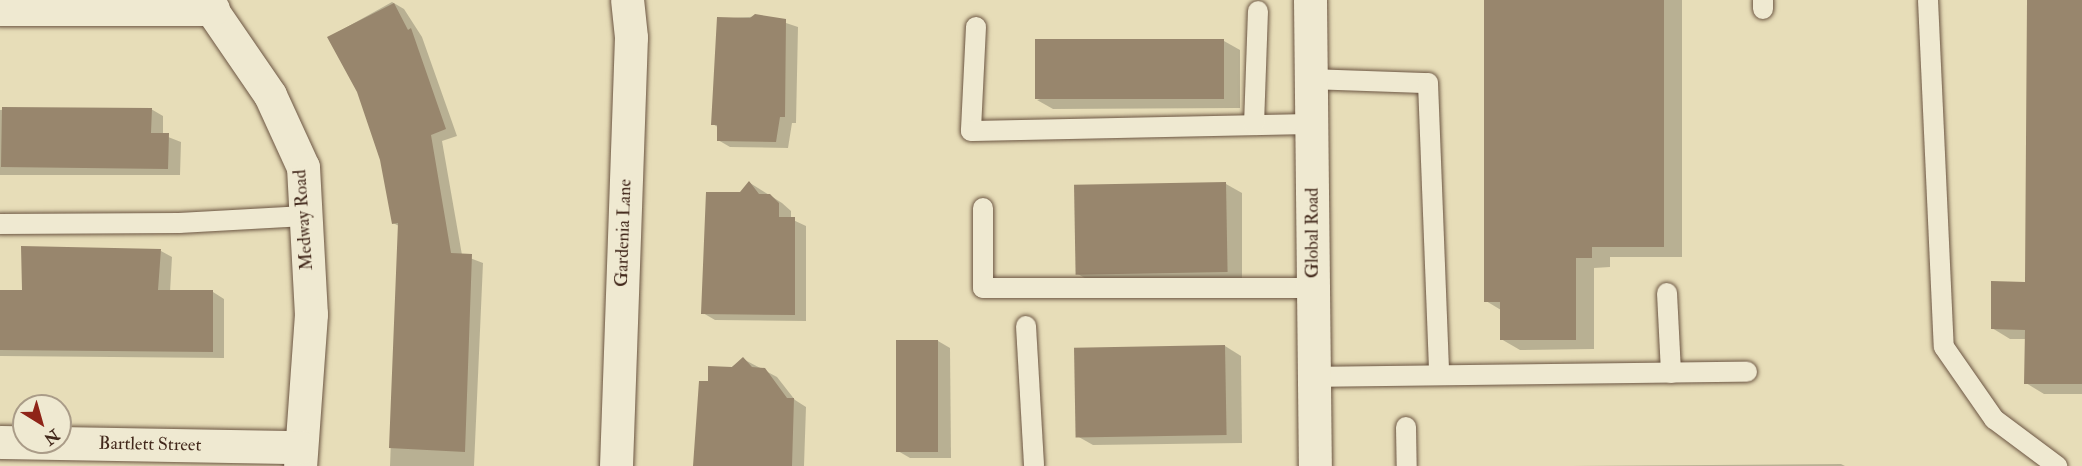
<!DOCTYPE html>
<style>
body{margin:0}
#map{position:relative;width:2082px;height:466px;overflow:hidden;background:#e7ddb8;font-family:"IM FELL Double Pica",serif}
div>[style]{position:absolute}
.shadow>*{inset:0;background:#0003}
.building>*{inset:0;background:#98866d;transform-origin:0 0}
.roads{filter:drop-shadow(0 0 2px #6b5542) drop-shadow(0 0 2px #6b5542)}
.service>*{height:20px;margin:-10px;padding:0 10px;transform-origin:10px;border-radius:10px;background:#efe9d1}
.minor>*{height:33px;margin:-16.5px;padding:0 16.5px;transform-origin:16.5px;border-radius:16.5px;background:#efe9d1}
span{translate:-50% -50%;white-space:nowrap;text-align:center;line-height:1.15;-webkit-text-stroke:5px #efe9d1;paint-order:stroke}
.street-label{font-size:18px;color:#42281b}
.north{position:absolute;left:12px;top:394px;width:60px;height:60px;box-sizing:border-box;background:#efe9d1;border:2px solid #aa9c88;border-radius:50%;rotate:143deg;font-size:16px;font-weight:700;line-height:24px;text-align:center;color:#42281b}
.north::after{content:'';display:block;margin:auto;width:21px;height:27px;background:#8f2418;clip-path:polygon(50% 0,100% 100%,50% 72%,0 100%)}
</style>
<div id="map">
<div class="shadow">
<i style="clip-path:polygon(1486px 0,1682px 0,1682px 257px,1610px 257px,1610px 267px,1594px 268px,1594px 349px,1520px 350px,1501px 339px,1501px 310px,1486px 301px)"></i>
<i style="clip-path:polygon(2029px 0,2082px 0,2082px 394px,2044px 394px,2026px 383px,2026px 339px,2010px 339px,1992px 328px,2026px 283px)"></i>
<i style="clip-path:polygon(392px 2px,404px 9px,422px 37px,457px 136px,442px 141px,462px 255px,483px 263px,474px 466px,390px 466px,399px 226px,393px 223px,382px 159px,358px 92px,329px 37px)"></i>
<i style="clip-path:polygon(765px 16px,798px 27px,796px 123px,792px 123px,788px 148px,730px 147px,718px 140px,719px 128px,713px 124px,718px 19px)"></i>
<i style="clip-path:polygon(1224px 41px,1240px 50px,1240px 108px,1053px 109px,1037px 100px)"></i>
<i style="clip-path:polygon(151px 109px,163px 116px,163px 135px,181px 142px,180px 175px,0 175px,0 110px)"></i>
<i style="clip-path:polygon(750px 183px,782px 203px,791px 211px,791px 219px,806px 226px,806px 321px,715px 320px,703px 313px,741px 194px)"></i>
<i style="clip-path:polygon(1226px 184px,1242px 193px,1242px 280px,1092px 282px,1076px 273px)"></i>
<i style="clip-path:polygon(161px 251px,172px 257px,170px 292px,213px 292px,224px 299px,224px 358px,0 356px,0 291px,24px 292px)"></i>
<i style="clip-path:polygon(938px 341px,950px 348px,951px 458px,910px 458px,898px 451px)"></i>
<i style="clip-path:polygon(1225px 346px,1241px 356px,1242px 443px,1093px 445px,1077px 436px)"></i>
<i style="clip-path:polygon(743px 359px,777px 377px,795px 400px,806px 407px,804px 466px,695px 466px,709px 383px)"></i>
<i style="clip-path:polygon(1841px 464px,1845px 466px,1571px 466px)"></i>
</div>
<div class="building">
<i style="clip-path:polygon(1484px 0,1664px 0,1664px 247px,1592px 247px,1592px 258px,1576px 258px,1576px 340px,1500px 340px,1500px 302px,1484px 302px)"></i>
<i style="clip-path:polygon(2027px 0,2082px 0,2082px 384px,2024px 384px,2025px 330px,1991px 329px,1991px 281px,2025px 282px)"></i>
<i style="clip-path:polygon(394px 3px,408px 30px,411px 28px,446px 129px,431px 135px,451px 253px,472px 254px,465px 452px,389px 448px,398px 223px,392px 224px,380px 160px,357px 92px,327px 37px)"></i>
<i style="clip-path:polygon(755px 14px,786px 19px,785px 117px,780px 117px,776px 142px,717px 141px,717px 125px,711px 125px,717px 17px,750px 18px)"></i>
<i style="left:1224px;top:39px;width:60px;height:189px;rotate:90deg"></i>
<i style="clip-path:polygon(2px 107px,152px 108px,151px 133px,169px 133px,168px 169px,1px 167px)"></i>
<i style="clip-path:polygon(749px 181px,759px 194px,770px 194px,779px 203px,779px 217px,795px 217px,795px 315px,701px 314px,706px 192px,740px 192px)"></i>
<i style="left:1226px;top:182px;width:90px;height:152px;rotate:89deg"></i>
<i style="clip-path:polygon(21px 246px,161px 249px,158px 290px,213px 290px,213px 352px,0 350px,0 290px,22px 290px)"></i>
<i style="left:896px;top:340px;width:42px;height:112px"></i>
<i style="left:1225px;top:345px;width:90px;height:151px;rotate:89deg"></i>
<i style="clip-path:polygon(743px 357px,752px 367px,765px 368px,787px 398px,794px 398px,792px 466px,693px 466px,699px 381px,708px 381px,708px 366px,732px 367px)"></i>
</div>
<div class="roads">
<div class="service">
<i style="left:1763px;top:0;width:9px;rotate:90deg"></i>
<i style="left:1928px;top:0;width:347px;rotate:87.4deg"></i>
<i style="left:1944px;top:347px;width:88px;rotate:55.2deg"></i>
<i style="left:1994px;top:419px;width:79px;rotate:36.7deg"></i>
<i style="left:976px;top:27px;width:104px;rotate:92.8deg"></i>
<i style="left:971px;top:131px;width:341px;rotate:-1.2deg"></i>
<i style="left:1312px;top:79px;width:116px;rotate:2deg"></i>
<i style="left:1428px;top:83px;width:292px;rotate:87.8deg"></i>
<i style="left:1254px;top:125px;width:114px;rotate:-88deg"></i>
<i style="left:983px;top:208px;width:80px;rotate:90deg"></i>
<i style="left:983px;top:288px;width:330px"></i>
<i style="left:0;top:224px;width:179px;rotate:-0.3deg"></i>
<i style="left:179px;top:223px;width:126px;rotate:-3.2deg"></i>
<i style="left:1667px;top:293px;width:80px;rotate:87.1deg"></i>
<i style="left:1026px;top:326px;width:140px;rotate:86.7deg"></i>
<i style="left:1314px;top:377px;width:433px;rotate:-0.7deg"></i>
<i style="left:1406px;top:427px;width:39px;rotate:89deg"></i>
</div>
<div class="minor">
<i style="left:205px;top:0;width:115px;rotate:55.6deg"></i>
<i style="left:270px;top:95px;width:79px;rotate:65.4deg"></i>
<i style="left:303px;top:167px;width:147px;rotate:86.9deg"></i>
<i style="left:311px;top:314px;width:152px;rotate:94.1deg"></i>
<i style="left:1310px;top:0;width:466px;rotate:89.4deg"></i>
<i style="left:0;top:9px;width:213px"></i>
<i style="left:0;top:442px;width:300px;rotate:1deg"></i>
<i style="left:616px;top:466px;width:429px;rotate:-88deg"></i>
<i style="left:631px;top:37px;width:37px;rotate:-96deg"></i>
</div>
</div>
<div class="street-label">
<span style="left:304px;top:220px;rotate:-94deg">Medway Road</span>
<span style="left:624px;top:233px;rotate:-88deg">Gardenia Lane</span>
<span style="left:1313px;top:233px;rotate:-90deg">Global Road</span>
<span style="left:150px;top:445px;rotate:1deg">Bartlett Street</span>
</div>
<div class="north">N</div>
</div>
